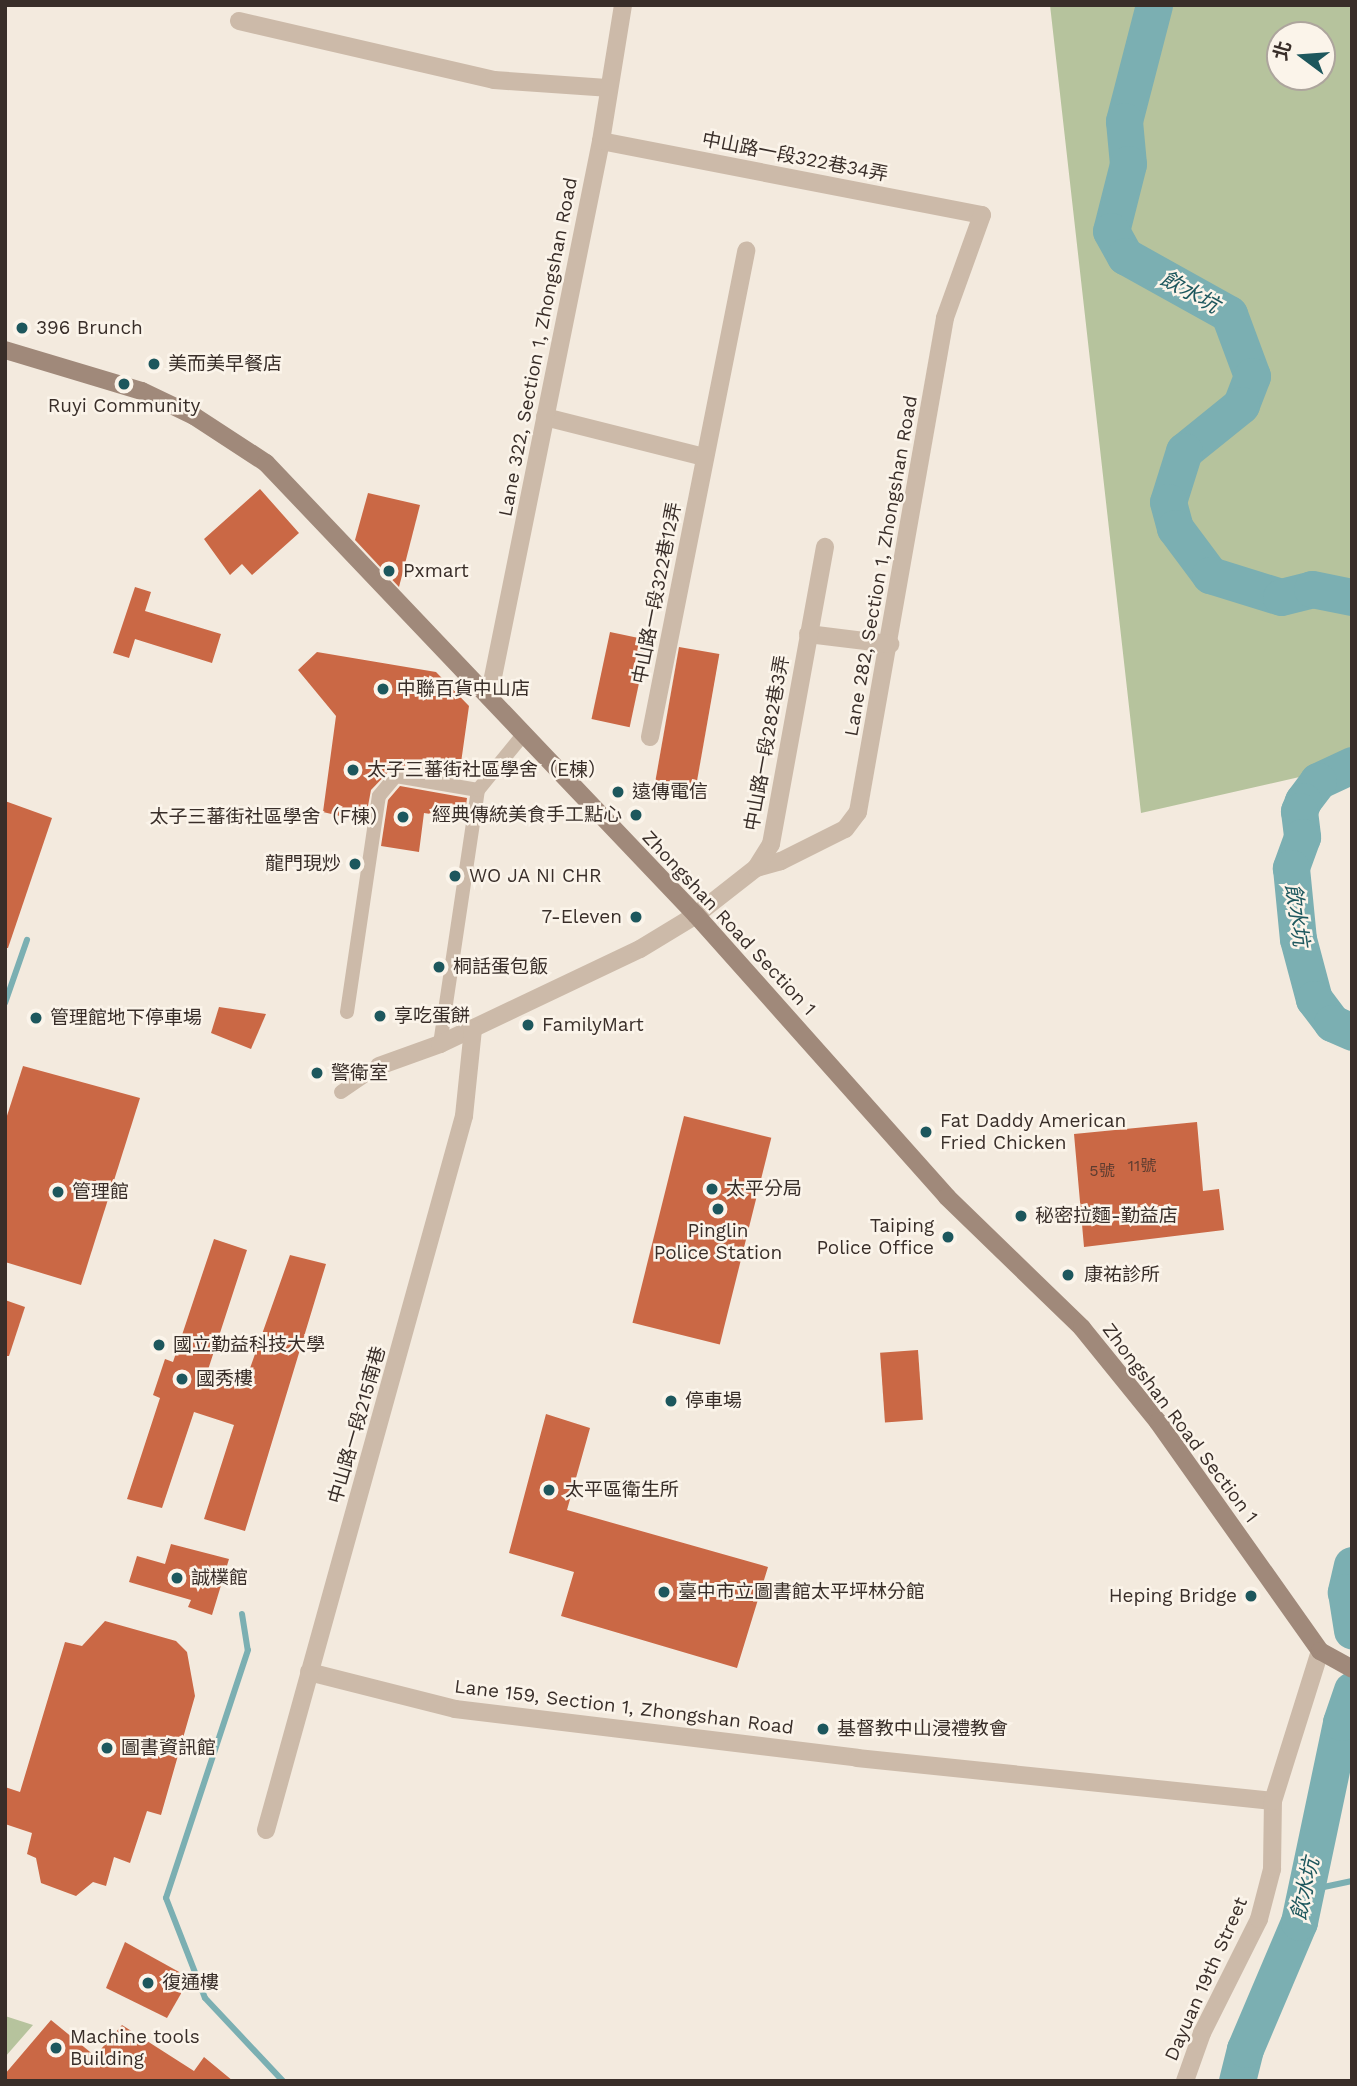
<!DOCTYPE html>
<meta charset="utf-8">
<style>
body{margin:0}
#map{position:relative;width:1357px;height:2086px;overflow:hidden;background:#f3eade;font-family:"Work Sans","Noto Sans TC",sans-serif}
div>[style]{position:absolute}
.green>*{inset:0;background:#b6c39d}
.stream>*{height:6px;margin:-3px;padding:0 3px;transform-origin:3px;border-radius:3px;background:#7bafb2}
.river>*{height:37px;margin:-18.5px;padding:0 18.5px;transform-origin:18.5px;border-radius:18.5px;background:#7bafb2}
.building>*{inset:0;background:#ca6845;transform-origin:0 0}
.pedestrian>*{height:14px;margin:-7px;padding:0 7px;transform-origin:7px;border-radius:7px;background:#ccbaa9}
.minor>*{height:18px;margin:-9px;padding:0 9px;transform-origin:9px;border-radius:9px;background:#ccbaa9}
.secondary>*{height:18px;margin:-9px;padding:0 9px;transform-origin:9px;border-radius:9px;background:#a0897a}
.dots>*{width:19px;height:19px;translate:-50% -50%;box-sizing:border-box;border:4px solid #fbf4ea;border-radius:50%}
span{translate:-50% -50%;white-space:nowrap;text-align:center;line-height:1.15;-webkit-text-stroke:5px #fbf4ea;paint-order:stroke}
.number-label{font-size:16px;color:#5d3c30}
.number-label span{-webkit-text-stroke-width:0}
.street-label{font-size:19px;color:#392e29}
.poi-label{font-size:19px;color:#392e29}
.left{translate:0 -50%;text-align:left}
.right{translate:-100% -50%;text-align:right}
.water-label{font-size:21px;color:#1d575d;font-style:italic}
.frame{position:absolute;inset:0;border:7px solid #392e29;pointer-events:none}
.north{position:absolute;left:1266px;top:21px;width:70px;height:70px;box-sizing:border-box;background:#fbf4ea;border:2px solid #ada59d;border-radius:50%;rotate:286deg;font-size:19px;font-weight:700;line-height:28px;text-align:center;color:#392e29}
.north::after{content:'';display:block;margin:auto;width:24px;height:32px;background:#1d575d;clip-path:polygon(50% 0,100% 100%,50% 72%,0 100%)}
</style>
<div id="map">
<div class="green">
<i style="clip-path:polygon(evenodd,1050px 5px,1352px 5px,1352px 765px,1141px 813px,1050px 5px,1280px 35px,1322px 35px,1322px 77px,1280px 77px,1280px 35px)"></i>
<i style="clip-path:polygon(5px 2016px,33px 2025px,5px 2057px)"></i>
</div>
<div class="stream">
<i style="left:5px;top:1003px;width:67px;rotate:-70.8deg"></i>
<i style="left:242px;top:1614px;width:36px;rotate:81deg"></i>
<i style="left:248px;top:1650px;width:261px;rotate:108.3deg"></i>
<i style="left:166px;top:1898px;width:107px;rotate:68.7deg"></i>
<i style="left:205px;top:1998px;width:114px;rotate:46.8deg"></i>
<i style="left:1305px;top:1891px;width:48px;rotate:-12deg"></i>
</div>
<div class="river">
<i style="left:1154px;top:5px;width:120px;rotate:104.5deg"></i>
<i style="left:1124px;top:121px;width:43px;rotate:84.7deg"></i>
<i style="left:1128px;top:164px;width:69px;rotate:104.2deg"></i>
<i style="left:1111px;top:231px;width:29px;rotate:61deg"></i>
<i style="left:1125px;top:256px;width:119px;rotate:29.1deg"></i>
<i style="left:1229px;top:314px;width:66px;rotate:69.6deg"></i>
<i style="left:1252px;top:376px;width:31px;rotate:111deg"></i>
<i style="left:1241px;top:405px;width:73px;rotate:141.1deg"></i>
<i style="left:1184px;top:451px;width:53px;rotate:107.4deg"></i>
<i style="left:1168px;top:502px;width:27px;rotate:75deg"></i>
<i style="left:1175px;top:528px;width:59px;rotate:53.3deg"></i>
<i style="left:1210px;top:575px;width:74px;rotate:17.2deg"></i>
<i style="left:1281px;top:597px;width:32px;rotate:-14deg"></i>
<i style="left:1312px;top:589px;width:41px;rotate:11.3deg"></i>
<i style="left:1352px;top:765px;width:38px;rotate:155deg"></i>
<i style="left:1318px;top:781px;width:25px;rotate:127deg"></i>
<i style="left:1303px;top:801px;width:11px;rotate:112deg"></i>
<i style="left:1299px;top:811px;width:26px;rotate:83deg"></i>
<i style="left:1302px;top:837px;width:33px;rotate:110deg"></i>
<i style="left:1291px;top:868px;width:71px;rotate:84.4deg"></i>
<i style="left:1298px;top:939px;width:62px;rotate:75.1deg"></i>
<i style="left:1314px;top:999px;width:30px;rotate:53deg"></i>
<i style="left:1332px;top:1023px;width:22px;rotate:24deg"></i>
<i style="left:1352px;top:1565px;width:28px;rotate:103deg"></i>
<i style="left:1346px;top:1592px;width:39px;rotate:81deg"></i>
<i style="left:1237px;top:2081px;width:33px;rotate:-76deg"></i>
<i style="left:1245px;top:2049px;width:138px;rotate:-67deg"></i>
<i style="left:1299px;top:1922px;width:204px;rotate:-78.1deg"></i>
<i style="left:1341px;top:1722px;width:34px;rotate:-71deg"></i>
</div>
<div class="building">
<i style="clip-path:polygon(260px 489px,299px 533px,252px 575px,242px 564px,230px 575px,204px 539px)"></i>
<i style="clip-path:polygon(368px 493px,420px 505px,399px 587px,355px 540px)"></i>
<i style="clip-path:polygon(135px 587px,151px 592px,145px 611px,221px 634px,212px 663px,135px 639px,129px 658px,113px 653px)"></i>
<i style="left:610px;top:632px;width:39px;height:89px;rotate:12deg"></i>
<i style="left:679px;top:647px;width:41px;height:136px;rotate:10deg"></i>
<i style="clip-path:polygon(317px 652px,436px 672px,469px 706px,459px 777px,393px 767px,371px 790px,365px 822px,323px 812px,336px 716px,298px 670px)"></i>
<i style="clip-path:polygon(400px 786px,467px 798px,464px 819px,424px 813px,419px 852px,381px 846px,388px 800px)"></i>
<i style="clip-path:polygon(5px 801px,52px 818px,8px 948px,5px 948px)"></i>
<i style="clip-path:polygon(219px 1007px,266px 1014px,251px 1049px,211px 1033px)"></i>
<i style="clip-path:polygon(23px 1066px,140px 1098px,81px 1285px,5px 1262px,5px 1122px)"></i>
<i style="left:684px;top:1116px;width:90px;height:213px;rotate:14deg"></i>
<i style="clip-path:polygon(1197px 1122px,1203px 1191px,1219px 1189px,1224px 1230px,1084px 1247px,1074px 1134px)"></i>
<i style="clip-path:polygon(214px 1239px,247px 1250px,206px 1376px,243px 1388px,290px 1255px,326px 1264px,245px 1531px,204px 1519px,234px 1425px,194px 1412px,162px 1508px,127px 1499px,160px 1398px,153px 1395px,165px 1359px,173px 1362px)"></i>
<i style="clip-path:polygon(5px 1300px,25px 1307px,9px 1356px,5px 1356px)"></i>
<i style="left:918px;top:1350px;width:70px;height:38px;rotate:86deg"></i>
<i style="clip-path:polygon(546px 1414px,590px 1428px,567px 1510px,768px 1567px,737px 1668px,561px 1616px,574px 1572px,509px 1553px)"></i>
<i style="clip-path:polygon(171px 1544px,229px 1559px,212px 1615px,188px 1607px,191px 1600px,129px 1582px,137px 1556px,165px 1564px)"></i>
<i style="clip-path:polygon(105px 1621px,176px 1641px,187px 1652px,195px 1696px,161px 1815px,147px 1811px,130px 1863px,114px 1857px,106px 1886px,93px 1882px,76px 1896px,41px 1883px,36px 1858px,27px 1854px,32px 1833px,5px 1824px,5px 1787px,20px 1792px,65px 1642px,82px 1646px)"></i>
<i style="clip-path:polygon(125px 1942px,190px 1978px,167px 2018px,106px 1988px)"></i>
<i style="clip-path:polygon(51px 2020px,95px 2056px,122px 2025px,194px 2071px,204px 2057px,233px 2081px,5px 2081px,5px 2074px)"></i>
</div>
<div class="pedestrian">
<i style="left:347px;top:1012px;width:218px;rotate:-81.6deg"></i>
<i style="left:379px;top:796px;width:26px;rotate:-50deg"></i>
<i style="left:396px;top:776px;width:83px;rotate:9.7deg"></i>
<i style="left:440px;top:1044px;width:257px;rotate:-81.5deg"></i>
<i style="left:478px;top:790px;width:70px;rotate:-50.8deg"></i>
<i style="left:341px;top:1092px;width:46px;rotate:-34.4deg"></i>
</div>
<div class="minor">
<i style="left:239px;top:21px;width:262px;rotate:13deg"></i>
<i style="left:494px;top:80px;width:113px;rotate:4deg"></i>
<i style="left:601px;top:141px;width:388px;rotate:11deg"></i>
<i style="left:982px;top:215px;width:109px;rotate:109.8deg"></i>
<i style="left:945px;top:318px;width:502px;rotate:99.99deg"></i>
<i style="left:858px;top:812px;width:21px;rotate:127deg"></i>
<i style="left:845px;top:829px;width:72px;rotate:153.4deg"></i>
<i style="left:781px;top:861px;width:26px;rotate:164deg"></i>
<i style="left:545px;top:417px;width:164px;rotate:14.1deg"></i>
<i style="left:808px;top:634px;width:83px;rotate:7deg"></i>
<i style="left:489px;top:697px;width:567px;rotate:-78.61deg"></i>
<i style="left:601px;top:141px;width:138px;rotate:-80.8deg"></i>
<i style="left:650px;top:737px;width:496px;rotate:-78.8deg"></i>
<i style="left:379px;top:1066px;width:65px;rotate:-19.8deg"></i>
<i style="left:440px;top:1044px;width:221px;rotate:-25.4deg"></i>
<i style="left:640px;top:949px;width:66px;rotate:-31.3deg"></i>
<i style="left:696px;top:915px;width:76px;rotate:-38.1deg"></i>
<i style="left:756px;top:868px;width:28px;rotate:-58deg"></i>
<i style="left:771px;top:844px;width:302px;rotate:-79.7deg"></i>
<i style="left:309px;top:1672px;width:151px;rotate:14.2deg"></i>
<i style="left:455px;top:1709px;width:405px;rotate:6.9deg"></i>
<i style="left:857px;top:1758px;width:418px;rotate:5.9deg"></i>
<i style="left:266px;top:1830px;width:741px;rotate:-74.5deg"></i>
<i style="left:464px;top:1116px;width:87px;rotate:-84.1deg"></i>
<i style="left:1185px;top:2081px;width:51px;rotate:-70.5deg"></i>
<i style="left:1202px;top:2033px;width:127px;rotate:-63.4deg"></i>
<i style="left:1259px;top:1919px;width:52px;rotate:-75.4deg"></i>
<i style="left:1272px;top:1869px;width:68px;rotate:-89.2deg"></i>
<i style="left:1273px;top:1801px;width:157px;rotate:-72.6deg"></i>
</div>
<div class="secondary">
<i style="left:5px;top:350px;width:143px;rotate:16.7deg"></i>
<i style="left:142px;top:391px;width:58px;rotate:25.7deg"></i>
<i style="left:194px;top:416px;width:86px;rotate:33.1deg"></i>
<i style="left:266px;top:463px;width:624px;rotate:46.43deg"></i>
<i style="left:696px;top:915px;width:378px;rotate:48.3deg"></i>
<i style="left:947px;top:1197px;width:188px;rotate:44.1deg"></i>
<i style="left:1082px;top:1328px;width:121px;rotate:51deg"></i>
<i style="left:1158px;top:1422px;width:281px;rotate:54.7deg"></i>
<i style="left:1320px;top:1651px;width:37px;rotate:29deg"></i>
</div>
<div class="dots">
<i style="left:22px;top:328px;background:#1d575d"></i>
<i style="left:154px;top:364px;background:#1d575d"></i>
<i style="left:124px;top:384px;background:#1d575d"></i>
<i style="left:389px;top:571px;background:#1d575d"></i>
<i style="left:383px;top:689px;background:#1d575d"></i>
<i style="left:353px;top:770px;background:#1d575d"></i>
<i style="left:618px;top:792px;background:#1d575d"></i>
<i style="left:636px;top:815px;background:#1d575d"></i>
<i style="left:403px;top:817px;background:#1d575d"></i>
<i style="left:355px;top:864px;background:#1d575d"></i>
<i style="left:455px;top:876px;background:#1d575d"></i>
<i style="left:636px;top:917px;background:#1d575d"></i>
<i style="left:439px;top:967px;background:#1d575d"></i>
<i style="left:380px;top:1016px;background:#1d575d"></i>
<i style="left:36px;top:1018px;background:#1d575d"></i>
<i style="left:528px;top:1025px;background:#1d575d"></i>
<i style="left:317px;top:1073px;background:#1d575d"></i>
<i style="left:926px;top:1132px;background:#1d575d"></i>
<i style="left:712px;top:1189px;background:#1d575d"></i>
<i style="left:58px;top:1192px;background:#1d575d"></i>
<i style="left:718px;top:1209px;background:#1d575d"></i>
<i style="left:1021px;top:1216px;background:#1d575d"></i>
<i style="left:948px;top:1237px;background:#1d575d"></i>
<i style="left:1068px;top:1275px;background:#1d575d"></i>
<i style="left:159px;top:1345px;background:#1d575d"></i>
<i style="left:182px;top:1379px;background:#1d575d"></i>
<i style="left:671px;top:1401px;background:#1d575d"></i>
<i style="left:549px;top:1490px;background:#1d575d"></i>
<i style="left:177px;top:1578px;background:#1d575d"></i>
<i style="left:664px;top:1592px;background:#1d575d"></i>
<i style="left:1251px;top:1596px;background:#1d575d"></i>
<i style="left:823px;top:1729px;background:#1d575d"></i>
<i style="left:107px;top:1748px;background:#1d575d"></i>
<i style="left:148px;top:1983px;background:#1d575d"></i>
<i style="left:56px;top:2048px;background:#1d575d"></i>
</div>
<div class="number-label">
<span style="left:1142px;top:1166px">11號</span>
<span style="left:1102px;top:1171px">5號</span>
</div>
<div class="street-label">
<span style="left:795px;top:157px;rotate:11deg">中山路一段322巷34弄</span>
<span style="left:538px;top:347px;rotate:-79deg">Lane 322, Section 1, Zhongshan Road</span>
<span style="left:881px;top:566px;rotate:-80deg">Lane 282, Section 1, Zhongshan Road</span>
<span style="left:657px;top:593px;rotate:-79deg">中山路一段322巷12弄</span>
<span style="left:767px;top:743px;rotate:-80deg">中山路一段282巷3弄</span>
<span style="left:729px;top:923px;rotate:47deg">Zhongshan Road Section 1</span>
<span style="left:1180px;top:1423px;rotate:53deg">Zhongshan Road Section 1</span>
<span style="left:357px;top:1425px;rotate:-74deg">中山路一段215南巷</span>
<span style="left:624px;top:1707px;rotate:7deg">Lane 159, Section 1, Zhongshan Road</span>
<span style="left:1206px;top:1979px;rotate:-66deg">Dayuan 19th Street</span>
</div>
<div class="poi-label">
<span class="left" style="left:36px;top:328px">396 Brunch</span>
<span class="left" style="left:168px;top:364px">美而美早餐店</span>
<span style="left:124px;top:406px">Ruyi Community</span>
<span class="left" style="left:403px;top:571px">Pxmart</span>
<span class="left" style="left:397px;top:689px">中聯百貨中山店</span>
<span class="left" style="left:367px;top:770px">太子三蕃街社區學舍（E棟）</span>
<span class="left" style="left:632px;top:792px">遠傳電信</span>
<span class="right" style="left:622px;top:815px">經典傳統美食手工點心</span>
<span class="right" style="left:389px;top:817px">太子三蕃街社區學舍（F棟）</span>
<span class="right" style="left:341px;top:864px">龍門現炒</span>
<span class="left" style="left:469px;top:876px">WO JA NI CHR</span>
<span class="right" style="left:622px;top:917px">7-Eleven</span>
<span class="left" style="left:453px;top:967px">桐話蛋包飯</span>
<span class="left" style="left:394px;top:1016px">享吃蛋餅</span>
<span class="left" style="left:50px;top:1018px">管理館地下停車場</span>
<span class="left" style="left:542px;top:1025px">FamilyMart</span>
<span class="left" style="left:331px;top:1073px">警衛室</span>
<span class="left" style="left:940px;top:1132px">Fat Daddy American<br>Fried Chicken</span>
<span class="left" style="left:726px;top:1189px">太平分局</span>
<span class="left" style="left:72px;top:1192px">管理館</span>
<span class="left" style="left:1035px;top:1216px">秘密拉麵-勤益店</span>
<span class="right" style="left:934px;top:1237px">Taiping<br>Police Office</span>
<span style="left:718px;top:1242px">Pinglin<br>Police Station</span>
<span class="left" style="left:1084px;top:1275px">康祐診所</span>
<span class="left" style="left:173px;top:1345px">國立勤益科技大學</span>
<span class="left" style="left:196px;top:1379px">國秀樓</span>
<span class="left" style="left:685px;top:1401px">停車場</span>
<span class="left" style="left:565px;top:1490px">太平區衛生所</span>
<span class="left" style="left:191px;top:1578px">誠樸館</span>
<span class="left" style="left:678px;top:1592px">臺中市立圖書館太平坪林分館</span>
<span class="right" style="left:1237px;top:1596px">Heping Bridge</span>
<span class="left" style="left:837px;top:1729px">基督教中山浸禮教會</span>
<span class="left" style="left:121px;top:1748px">圖書資訊館</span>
<span class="left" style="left:162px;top:1983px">復通樓</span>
<span class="left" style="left:70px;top:2048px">Machine tools<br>Building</span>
</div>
<div class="water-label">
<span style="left:1190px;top:292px;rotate:29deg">飲水坑</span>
<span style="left:1297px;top:915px;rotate:82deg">飲水坑</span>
<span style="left:1305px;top:1889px;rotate:-77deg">飲水坑</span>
</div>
<div class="frame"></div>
<div class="north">北</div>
</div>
